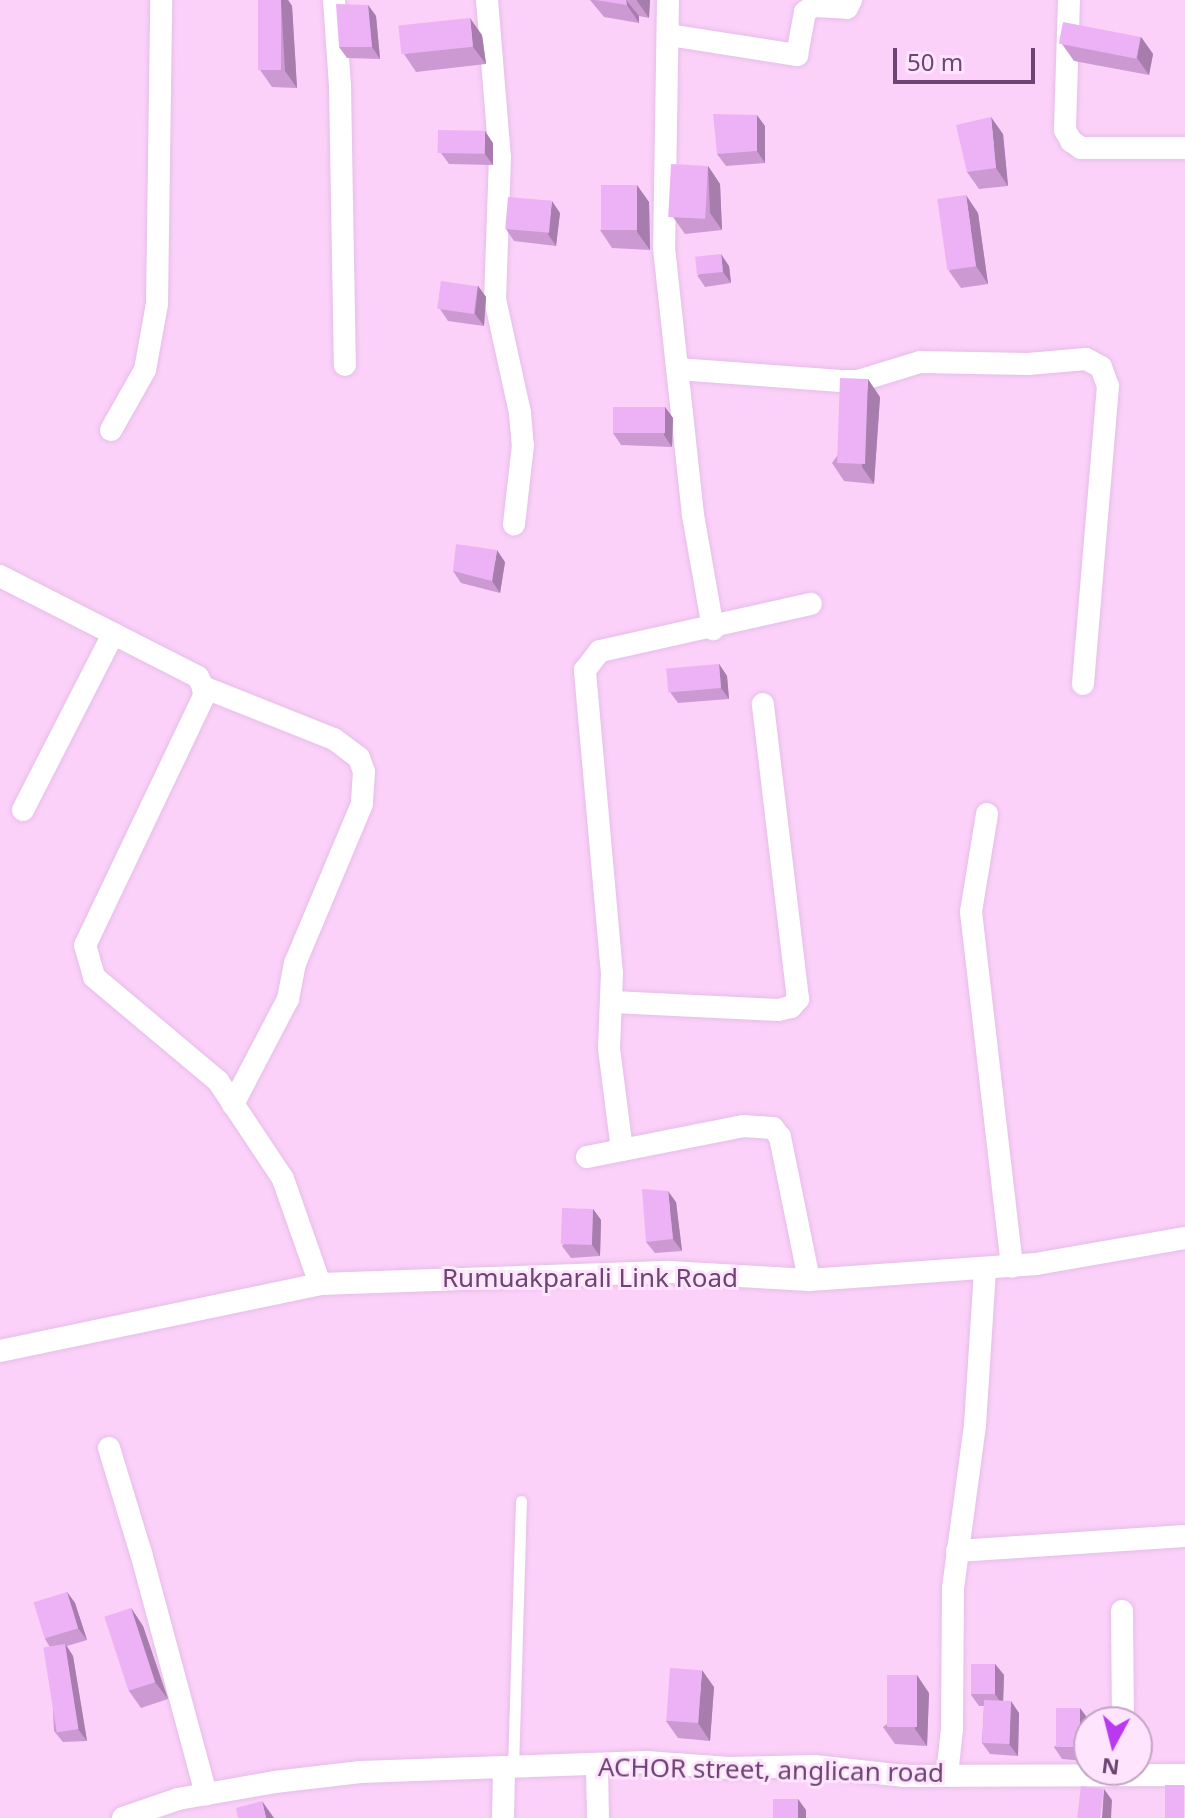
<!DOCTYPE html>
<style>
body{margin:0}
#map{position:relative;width:1185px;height:1818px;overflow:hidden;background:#feddfb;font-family:"Noto Sans",sans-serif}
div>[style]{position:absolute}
.residential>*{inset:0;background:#fbd1f9}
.roads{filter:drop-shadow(0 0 2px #e5bee7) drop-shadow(0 0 2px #e5bee7)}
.service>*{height:11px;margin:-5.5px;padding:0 5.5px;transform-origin:5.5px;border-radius:5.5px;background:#fff}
.minor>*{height:22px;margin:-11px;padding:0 11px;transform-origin:11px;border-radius:11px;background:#fff}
.wall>*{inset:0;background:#cc99d3}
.shaded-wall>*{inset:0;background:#a67dac}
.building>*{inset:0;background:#edb2f5;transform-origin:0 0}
span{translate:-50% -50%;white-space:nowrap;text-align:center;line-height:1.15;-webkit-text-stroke:6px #ffe4fd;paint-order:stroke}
.street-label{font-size:26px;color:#6d4474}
.north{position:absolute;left:1073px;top:1706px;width:80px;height:80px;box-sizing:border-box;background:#ffe4fd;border:2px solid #c5a4c6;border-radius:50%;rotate:187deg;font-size:22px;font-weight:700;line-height:32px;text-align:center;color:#6d4474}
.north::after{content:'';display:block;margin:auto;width:28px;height:36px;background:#bb38f1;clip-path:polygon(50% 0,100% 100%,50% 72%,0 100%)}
.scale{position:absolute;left:893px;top:48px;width:142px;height:36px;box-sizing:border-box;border:4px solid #6d4474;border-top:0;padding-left:10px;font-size:24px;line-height:28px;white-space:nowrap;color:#6d4474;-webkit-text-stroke:6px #ffe4fd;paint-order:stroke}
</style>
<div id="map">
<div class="residential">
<i style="clip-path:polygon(evenodd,0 0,1185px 0,1185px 1818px,0 1818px,0 0,1089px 1722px,1137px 1722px,1137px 1770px,1089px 1770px,1089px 1722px)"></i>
</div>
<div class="roads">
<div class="service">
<i style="left:513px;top:1769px;width:268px;rotate:-88.3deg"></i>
</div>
<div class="minor">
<i style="left:334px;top:0;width:86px;rotate:86deg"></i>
<i style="left:340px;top:86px;width:279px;rotate:89deg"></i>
<i style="left:487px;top:0;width:158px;rotate:85.3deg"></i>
<i style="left:500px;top:157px;width:142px;rotate:92deg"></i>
<i style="left:495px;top:299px;width:117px;rotate:77.6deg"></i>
<i style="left:520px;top:413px;width:32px;rotate:85deg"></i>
<i style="left:523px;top:445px;width:80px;rotate:96.5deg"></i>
<i style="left:668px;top:0;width:248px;rotate:90.9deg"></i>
<i style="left:664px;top:248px;width:269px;rotate:83.8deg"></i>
<i style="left:693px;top:515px;width:116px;rotate:80deg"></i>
<i style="left:1069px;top:0;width:130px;rotate:91.8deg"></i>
<i style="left:1065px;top:130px;width:13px;rotate:61deg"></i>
<i style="left:1071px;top:141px;width:12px;rotate:35deg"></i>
<i style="left:1081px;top:148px;width:104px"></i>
<i style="left:669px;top:35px;width:130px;rotate:8.9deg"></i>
<i style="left:797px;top:55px;width:44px;rotate:-79.5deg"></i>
<i style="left:805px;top:12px;width:11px;rotate:-34deg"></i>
<i style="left:814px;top:6px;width:33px;rotate:3deg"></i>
<i style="left:847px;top:8px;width:9px;rotate:-63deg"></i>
<i style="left:678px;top:369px;width:163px;rotate:4.2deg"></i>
<i style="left:841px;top:381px;width:17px"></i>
<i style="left:858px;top:381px;width:65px;rotate:-17deg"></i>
<i style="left:920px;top:362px;width:108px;rotate:1.1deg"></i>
<i style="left:1028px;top:364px;width:58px;rotate:-4.9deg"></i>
<i style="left:1086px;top:359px;width:17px;rotate:28deg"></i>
<i style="left:1101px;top:367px;width:20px;rotate:70deg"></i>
<i style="left:1108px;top:386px;width:299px;rotate:94.8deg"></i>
<i style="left:111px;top:430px;width:69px;rotate:-60.5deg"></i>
<i style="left:145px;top:370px;width:67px;rotate:-79.7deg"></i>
<i style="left:157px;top:304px;width:304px;rotate:-89.2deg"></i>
<i style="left:0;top:576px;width:222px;rotate:27deg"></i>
<i style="left:198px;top:677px;width:11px;rotate:63deg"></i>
<i style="left:203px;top:687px;width:9px;rotate:84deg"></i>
<i style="left:204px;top:696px;width:276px;rotate:115.5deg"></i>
<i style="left:85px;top:945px;width:33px;rotate:74deg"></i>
<i style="left:94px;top:977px;width:162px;rotate:40deg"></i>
<i style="left:218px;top:1081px;width:118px;rotate:56.4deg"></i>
<i style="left:283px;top:1179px;width:111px;rotate:70.6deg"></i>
<i style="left:203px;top:687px;width:141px;rotate:21.7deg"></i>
<i style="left:334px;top:739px;width:31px;rotate:37deg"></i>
<i style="left:359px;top:758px;width:15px;rotate:70deg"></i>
<i style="left:364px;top:772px;width:32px;rotate:94deg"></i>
<i style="left:362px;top:804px;width:173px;rotate:112.8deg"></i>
<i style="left:295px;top:963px;width:37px;rotate:101deg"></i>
<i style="left:288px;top:999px;width:119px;rotate:117.6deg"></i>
<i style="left:23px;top:810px;width:198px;rotate:-62.9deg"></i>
<i style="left:987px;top:814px;width:99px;rotate:99.3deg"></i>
<i style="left:971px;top:912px;width:357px;rotate:83.4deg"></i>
<i style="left:613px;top:1002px;width:165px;rotate:2.8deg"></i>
<i style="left:778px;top:1010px;width:13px;rotate:-13deg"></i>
<i style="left:791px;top:1007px;width:11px;rotate:-49deg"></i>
<i style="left:798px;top:999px;width:297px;rotate:-96.8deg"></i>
<i style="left:622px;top:1150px;width:103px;rotate:-97.3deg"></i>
<i style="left:609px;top:1048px;width:74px;rotate:-87.7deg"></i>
<i style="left:612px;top:974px;width:305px;rotate:-95.1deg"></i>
<i style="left:585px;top:670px;width:24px;rotate:-52deg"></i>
<i style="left:600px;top:651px;width:216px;rotate:-12.6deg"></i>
<i style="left:587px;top:1157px;width:159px;rotate:-11.2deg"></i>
<i style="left:743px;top:1126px;width:30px;rotate:4deg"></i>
<i style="left:773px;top:1128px;width:11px;rotate:52deg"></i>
<i style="left:780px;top:1137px;width:146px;rotate:78.5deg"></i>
<i style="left:0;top:1351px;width:327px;rotate:-11.8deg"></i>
<i style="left:320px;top:1284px;width:350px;rotate:-2deg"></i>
<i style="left:670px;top:1272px;width:139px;rotate:3.3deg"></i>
<i style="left:809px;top:1280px;width:228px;rotate:-4deg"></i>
<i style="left:1036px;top:1264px;width:151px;rotate:-9.9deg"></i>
<i style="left:109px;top:1448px;width:110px;rotate:73.1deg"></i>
<i style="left:141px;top:1553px;width:250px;rotate:74.9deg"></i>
<i style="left:957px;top:1551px;width:228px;rotate:-3.8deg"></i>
<i style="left:1122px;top:1611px;width:111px;rotate:89.5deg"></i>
<i style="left:597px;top:1766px;width:52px;rotate:88.9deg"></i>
<i style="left:947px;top:1775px;width:46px;rotate:-83.8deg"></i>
<i style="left:952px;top:1729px;width:141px;rotate:-89.6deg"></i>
<i style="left:953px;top:1588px;width:164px;rotate:-82.3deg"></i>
<i style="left:975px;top:1425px;width:156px;rotate:-86.3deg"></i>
<i style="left:123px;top:1818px;width:58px;rotate:-19.1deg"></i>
<i style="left:178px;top:1799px;width:98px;rotate:-9.9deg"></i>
<i style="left:275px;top:1782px;width:86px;rotate:-6.7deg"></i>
<i style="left:360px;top:1772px;width:287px;rotate:-2deg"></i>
<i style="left:647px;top:1762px;width:82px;rotate:4.2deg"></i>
<i style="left:729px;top:1768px;width:85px;rotate:-1.3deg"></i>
<i style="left:814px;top:1766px;width:91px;rotate:6.3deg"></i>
<i style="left:904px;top:1776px;width:281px;rotate:-0.2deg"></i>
<i style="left:503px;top:1818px;width:49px;rotate:-88.8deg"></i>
</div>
</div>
<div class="wall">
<i style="clip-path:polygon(258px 0,288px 0,292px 6px,297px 88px,272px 87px,260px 70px)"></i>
<i style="clip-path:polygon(590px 0,650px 0,649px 18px,639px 16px,639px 23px,604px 17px)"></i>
<i style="clip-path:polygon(368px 5px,376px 16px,380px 59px,347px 58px,339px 47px)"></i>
<i style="clip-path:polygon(482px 35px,486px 64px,416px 72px,404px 54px)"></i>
<i style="clip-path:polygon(1141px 37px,1153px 54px,1149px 75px,1074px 61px,1062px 44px)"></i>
<i style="clip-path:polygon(765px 126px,765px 163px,726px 166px,717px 154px)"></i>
<i style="clip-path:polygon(1003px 134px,1008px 186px,979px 189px,967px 172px)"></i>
<i style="clip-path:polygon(493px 143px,493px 165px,449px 164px,441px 153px)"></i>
<i style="clip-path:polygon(708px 166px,720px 184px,722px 230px,685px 234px,673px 217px)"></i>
<i style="clip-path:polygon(649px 202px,650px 250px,612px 248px,600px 230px)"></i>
<i style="clip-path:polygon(560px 213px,556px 246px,514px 241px,506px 229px)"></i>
<i style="clip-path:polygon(978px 213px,988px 284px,961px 288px,949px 271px)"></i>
<i style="clip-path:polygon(729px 266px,731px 283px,705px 287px,697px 275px)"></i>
<i style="clip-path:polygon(478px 286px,486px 297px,484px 326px,448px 321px,440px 309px)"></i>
<i style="clip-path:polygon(880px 397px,874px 484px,844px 481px,832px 463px)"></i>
<i style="clip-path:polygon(665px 407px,673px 418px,672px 447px,621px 445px,613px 433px)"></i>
<i style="clip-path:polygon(505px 562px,500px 593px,461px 583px,453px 571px)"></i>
<i style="clip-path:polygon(719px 664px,727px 676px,729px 699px,678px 703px,670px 692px)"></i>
<i style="clip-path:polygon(676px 1202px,682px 1251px,655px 1253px,646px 1242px)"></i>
<i style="clip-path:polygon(593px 1209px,601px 1220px,600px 1256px,571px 1258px,562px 1246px)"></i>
<i style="clip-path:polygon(67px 1592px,75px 1603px,87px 1640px,67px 1646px,73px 1656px,87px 1741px,63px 1742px,54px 1731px,50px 1647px,45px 1639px)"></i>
<i style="clip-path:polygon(131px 1608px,143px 1626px,168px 1699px,141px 1708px,129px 1691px)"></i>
<i style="clip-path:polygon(995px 1664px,1004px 1675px,1003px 1701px,1019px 1713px,1018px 1756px,990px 1754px,982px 1743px,984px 1706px,979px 1706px,971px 1695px)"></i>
<i style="clip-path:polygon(714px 1687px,710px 1741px,678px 1738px,666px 1721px)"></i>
<i style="clip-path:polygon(929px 1693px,927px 1746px,895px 1744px,883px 1727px)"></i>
<i style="clip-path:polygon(1089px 1720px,1085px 1761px,1062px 1759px,1054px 1747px)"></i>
</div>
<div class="shaded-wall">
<i style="clip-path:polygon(281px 0,288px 0,292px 6px,297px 88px,285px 71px)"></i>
<i style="clip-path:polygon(626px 0,639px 16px,639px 23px,627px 5px)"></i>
<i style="clip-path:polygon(637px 0,650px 0,649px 18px,637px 1px)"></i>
<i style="clip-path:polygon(368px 5px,376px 16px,380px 59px,372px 47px)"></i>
<i style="clip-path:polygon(470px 18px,482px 35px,486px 64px,473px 47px)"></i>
<i style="clip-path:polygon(1141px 37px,1153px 54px,1149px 75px,1137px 58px)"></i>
<i style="clip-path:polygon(757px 115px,765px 126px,765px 163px,757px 151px)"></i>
<i style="clip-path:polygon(991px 117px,1003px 134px,1008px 186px,996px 168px)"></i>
<i style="clip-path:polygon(485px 131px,493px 143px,493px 165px,485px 154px)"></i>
<i style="clip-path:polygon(708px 166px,720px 184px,722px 230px,710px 213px)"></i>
<i style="clip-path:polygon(637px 185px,649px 202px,650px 250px,637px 232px)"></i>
<i style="clip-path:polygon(966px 195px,978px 213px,988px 284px,976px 266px)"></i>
<i style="clip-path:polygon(552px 201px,560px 213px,556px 246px,548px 234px)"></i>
<i style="clip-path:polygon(721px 254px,729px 266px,731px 283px,723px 272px)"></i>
<i style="clip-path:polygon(478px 286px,486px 297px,484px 326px,475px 314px)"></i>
<i style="clip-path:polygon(868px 379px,880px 397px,874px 484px,862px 467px)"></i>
<i style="clip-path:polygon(665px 407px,673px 418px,672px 447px,664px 435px)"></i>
<i style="clip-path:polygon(497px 550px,505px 562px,500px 593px,492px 581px)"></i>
<i style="clip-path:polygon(719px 664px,727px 676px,729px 699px,721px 688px)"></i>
<i style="clip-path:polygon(668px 1191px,676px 1202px,682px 1251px,673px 1239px)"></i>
<i style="clip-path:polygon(593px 1209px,601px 1220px,600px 1256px,592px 1245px)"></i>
<i style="clip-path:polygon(67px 1592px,75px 1603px,87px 1640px,78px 1628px)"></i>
<i style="clip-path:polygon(131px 1608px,143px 1626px,168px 1699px,155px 1682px)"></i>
<i style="clip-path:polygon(65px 1644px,73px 1656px,87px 1741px,78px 1729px)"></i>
<i style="clip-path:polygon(995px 1664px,1004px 1675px,1003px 1706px,995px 1694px)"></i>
<i style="clip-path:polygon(702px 1670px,714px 1687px,710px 1741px,698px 1723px)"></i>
<i style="clip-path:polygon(917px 1675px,929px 1693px,927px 1746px,915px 1729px)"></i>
<i style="clip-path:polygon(1011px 1701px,1019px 1713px,1018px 1756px,1009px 1744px)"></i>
<i style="clip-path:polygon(1080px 1708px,1089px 1720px,1085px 1761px,1077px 1749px)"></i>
<i style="clip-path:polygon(1104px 1789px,1112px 1800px,1111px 1818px,1102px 1818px)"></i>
<i style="clip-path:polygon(798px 1799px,806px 1810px,806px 1818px,798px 1818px)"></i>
<i style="clip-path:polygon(262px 1801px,274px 1818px,266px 1818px)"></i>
</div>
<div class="building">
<i style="left:258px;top:0;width:23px;height:70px"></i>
<i style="clip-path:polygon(595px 0,626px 0,627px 5px)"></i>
<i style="clip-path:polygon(336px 4px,368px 5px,372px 47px,339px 47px)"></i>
<i style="left:470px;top:18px;width:29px;height:72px;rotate:84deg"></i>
<i style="left:1063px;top:22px;width:79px;height:22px;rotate:11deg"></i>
<i style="clip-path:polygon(713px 114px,757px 115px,757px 151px,717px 154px)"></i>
<i style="clip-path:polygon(991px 117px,996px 168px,967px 172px,956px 125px)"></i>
<i style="left:438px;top:130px;width:47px;height:23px;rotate:1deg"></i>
<i style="left:671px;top:164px;width:37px;height:53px;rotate:3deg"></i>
<i style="left:601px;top:185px;width:36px;height:45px"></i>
<i style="left:966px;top:195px;width:72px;height:29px;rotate:82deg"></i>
<i style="left:508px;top:197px;width:44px;height:32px;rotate:5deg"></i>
<i style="left:721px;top:254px;width:18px;height:26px;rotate:84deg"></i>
<i style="left:441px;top:281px;width:37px;height:28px;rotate:8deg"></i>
<i style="left:840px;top:378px;width:28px;height:85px;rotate:2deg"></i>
<i style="left:613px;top:407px;width:52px;height:26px"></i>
<i style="clip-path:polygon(456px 544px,497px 550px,492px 581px,453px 571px)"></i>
<i style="left:719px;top:664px;width:24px;height:53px;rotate:85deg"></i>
<i style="clip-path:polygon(642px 1189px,668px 1191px,673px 1239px,646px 1242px)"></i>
<i style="left:593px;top:1209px;width:36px;height:31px;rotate:92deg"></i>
<i style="left:67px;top:1592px;width:38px;height:35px;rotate:73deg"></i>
<i style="left:131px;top:1608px;width:78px;height:28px;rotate:72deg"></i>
<i style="left:65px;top:1644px;width:86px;height:22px;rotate:81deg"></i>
<i style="left:995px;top:1664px;width:30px;height:24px;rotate:90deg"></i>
<i style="left:670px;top:1668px;width:32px;height:53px;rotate:4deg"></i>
<i style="left:887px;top:1675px;width:30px;height:52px"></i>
<i style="left:984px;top:1700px;width:27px;height:43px;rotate:2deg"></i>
<i style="left:1056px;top:1708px;width:24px;height:39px"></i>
<i style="left:1165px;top:1785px;width:19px;height:33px"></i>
<i style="left:1081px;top:1786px;width:23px;height:32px;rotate:7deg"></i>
<i style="left:773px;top:1799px;width:25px;height:19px"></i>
<i style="clip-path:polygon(262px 1801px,266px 1818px,238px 1818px,236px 1808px)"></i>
</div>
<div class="street-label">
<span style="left:590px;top:1278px">Rumuakparali Link Road</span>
<span style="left:771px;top:1770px;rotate:1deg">ACHOR street, anglican road</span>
</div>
<div class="north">N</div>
<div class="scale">50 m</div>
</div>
